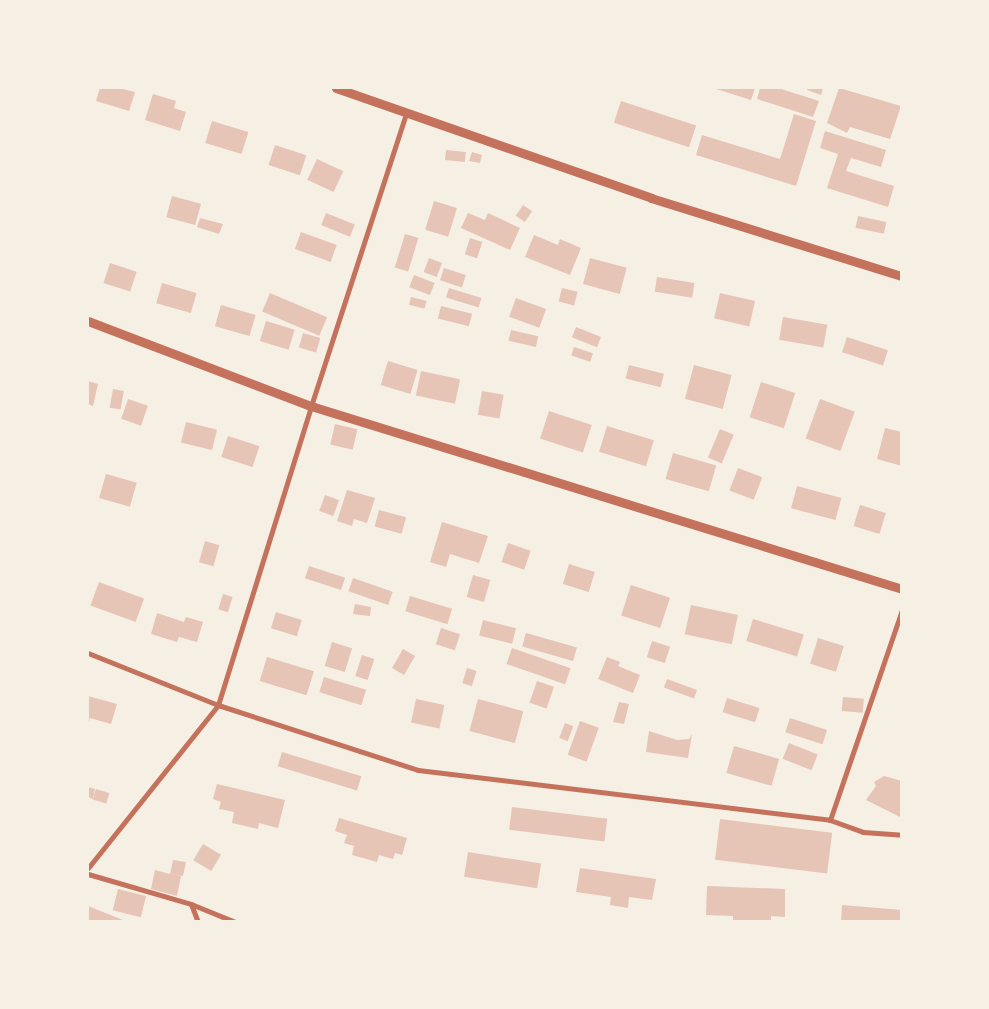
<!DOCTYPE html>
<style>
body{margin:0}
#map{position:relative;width:989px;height:1009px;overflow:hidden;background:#f6efe4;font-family:"PT Sans Narrow",sans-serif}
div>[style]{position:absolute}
.building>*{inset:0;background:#e6c5b7;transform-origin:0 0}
.minor>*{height:5px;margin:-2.5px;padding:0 2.5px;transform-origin:2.5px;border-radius:2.5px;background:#c5725c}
.tertiary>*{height:9px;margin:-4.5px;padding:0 4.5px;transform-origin:4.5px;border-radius:4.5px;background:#c5725c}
span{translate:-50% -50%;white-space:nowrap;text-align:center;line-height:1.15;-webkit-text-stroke:5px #f6efe4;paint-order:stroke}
.frame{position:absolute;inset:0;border:89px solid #f6efe4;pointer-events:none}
</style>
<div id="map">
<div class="building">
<i style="clip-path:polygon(100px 88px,119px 88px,135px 92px,129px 111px,96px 101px)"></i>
<i style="clip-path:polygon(713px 88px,755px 88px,751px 100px)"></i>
<i style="clip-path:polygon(760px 88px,778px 88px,819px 101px,813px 117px,757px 99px)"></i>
<i style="clip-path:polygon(808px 88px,823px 88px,821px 95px,807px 90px)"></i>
<i style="clip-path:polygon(839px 88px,901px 106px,890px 139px,850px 127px,847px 133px,827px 123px)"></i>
<i style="clip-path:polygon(153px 94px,176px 101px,174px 108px,186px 112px,180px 131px,145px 120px)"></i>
<i style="left:621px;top:101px;width:79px;height:23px;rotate:18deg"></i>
<i style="clip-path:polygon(794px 114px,816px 121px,796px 186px,696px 155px,702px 135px,780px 159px)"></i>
<i style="left:212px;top:121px;width:38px;height:23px;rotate:17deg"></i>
<i style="clip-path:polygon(825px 131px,886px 150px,881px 167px,851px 158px,846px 171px,894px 186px,888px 207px,827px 188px,838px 154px,820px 148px)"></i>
<i style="left:275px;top:145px;width:33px;height:21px;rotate:18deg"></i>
<i style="left:446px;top:150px;width:20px;height:10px;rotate:6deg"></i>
<i style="clip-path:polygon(472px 152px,482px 155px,480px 163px,469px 161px)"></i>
<i style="left:317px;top:159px;width:29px;height:23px;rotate:25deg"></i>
<i style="left:172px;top:196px;width:30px;height:22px;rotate:15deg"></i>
<i style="left:434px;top:201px;width:24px;height:30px;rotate:17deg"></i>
<i style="left:523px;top:205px;width:11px;height:13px;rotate:34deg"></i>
<i style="left:326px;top:213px;width:31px;height:13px;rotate:22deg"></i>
<i style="clip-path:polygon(468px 213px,485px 220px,488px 213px,520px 228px,510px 250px,461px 228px)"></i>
<i style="left:858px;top:216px;width:29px;height:12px;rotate:12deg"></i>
<i style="clip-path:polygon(200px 218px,223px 224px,219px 234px,197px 227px)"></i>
<i style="left:301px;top:232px;width:38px;height:18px;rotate:20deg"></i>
<i style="left:405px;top:234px;width:14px;height:35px;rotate:17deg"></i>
<i style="clip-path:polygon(534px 235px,558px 245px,560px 239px,581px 248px,570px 275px,525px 257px)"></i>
<i style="left:470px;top:238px;width:13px;height:17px;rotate:18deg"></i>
<i style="left:429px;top:258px;width:14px;height:15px;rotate:21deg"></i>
<i style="left:590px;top:258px;width:38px;height:27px;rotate:15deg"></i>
<i style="left:110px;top:263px;width:28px;height:21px;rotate:18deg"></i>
<i style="left:444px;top:268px;width:23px;height:13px;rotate:18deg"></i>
<i style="left:414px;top:275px;width:22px;height:13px;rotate:21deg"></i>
<i style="left:657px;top:277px;width:38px;height:15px;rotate:9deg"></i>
<i style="left:162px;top:283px;width:36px;height:21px;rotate:16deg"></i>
<i style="left:449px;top:288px;width:34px;height:10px;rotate:17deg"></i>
<i style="left:562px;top:288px;width:16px;height:14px;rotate:14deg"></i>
<i style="left:270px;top:293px;width:62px;height:20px;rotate:23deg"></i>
<i style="left:720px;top:293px;width:36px;height:26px;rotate:13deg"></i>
<i style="left:411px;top:297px;width:16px;height:8px;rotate:14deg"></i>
<i style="left:516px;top:298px;width:32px;height:20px;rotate:20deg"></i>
<i style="left:221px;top:305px;width:36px;height:22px;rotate:16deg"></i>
<i style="left:441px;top:306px;width:32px;height:13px;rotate:14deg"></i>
<i style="left:783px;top:317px;width:45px;height:23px;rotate:10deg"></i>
<i style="left:266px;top:321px;width:30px;height:21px;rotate:17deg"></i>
<i style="left:576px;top:327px;width:27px;height:11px;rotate:22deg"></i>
<i style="left:511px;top:330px;width:28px;height:11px;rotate:13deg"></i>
<i style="left:303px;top:333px;width:18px;height:15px;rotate:16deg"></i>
<i style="left:847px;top:337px;width:43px;height:16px;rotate:18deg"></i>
<i style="left:574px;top:347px;width:20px;height:9px;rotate:18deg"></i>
<i style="left:388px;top:361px;width:31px;height:25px;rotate:17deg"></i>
<i style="left:629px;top:365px;width:36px;height:14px;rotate:14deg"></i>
<i style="left:694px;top:365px;width:39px;height:35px;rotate:15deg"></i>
<i style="left:421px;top:371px;width:40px;height:25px;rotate:12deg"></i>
<i style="clip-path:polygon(88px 381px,98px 384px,93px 406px,88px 404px)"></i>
<i style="left:761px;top:382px;width:36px;height:37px;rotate:18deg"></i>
<i style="left:113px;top:389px;width:11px;height:19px;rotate:10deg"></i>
<i style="left:482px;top:391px;width:22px;height:24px;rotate:10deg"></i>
<i style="left:128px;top:399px;width:21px;height:21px;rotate:19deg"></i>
<i style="left:820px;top:399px;width:37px;height:42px;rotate:20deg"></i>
<i style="left:549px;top:411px;width:45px;height:29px;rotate:18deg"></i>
<i style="left:186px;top:422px;width:32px;height:21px;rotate:14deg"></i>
<i style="left:335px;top:424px;width:23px;height:21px;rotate:13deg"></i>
<i style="left:607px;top:426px;width:49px;height:27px;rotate:17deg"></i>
<i style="clip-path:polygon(885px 428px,902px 432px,902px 466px,877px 459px)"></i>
<i style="left:720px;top:429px;width:15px;height:31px;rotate:23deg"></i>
<i style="left:228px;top:436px;width:33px;height:22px;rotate:18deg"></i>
<i style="left:673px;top:453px;width:45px;height:27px;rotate:16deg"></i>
<i style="left:738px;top:468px;width:26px;height:24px;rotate:21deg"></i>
<i style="left:106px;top:474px;width:32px;height:25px;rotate:16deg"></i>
<i style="left:797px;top:486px;width:46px;height:23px;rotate:15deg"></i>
<i style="clip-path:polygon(347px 490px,375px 498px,367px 523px,354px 519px,352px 526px,337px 521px)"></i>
<i style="left:325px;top:495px;width:15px;height:17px;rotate:20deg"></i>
<i style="left:860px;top:505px;width:27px;height:22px;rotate:17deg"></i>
<i style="left:379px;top:510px;width:28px;height:17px;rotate:15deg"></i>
<i style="clip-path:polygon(442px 522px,488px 536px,479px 563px,450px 554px,446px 567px,430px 562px)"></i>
<i style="left:205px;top:541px;width:15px;height:22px;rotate:16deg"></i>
<i style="left:508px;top:543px;width:24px;height:20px;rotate:19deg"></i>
<i style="left:569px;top:564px;width:27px;height:21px;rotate:17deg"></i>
<i style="left:309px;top:566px;width:38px;height:13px;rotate:18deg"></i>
<i style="left:473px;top:575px;width:18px;height:23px;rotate:16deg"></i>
<i style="left:353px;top:578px;width:42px;height:14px;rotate:19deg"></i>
<i style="left:99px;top:582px;width:48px;height:25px;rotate:20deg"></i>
<i style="left:631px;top:585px;width:41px;height:32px;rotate:18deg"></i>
<i style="left:223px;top:594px;width:10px;height:16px;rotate:17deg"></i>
<i style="left:410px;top:596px;width:44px;height:16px;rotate:17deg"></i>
<i style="clip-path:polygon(355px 604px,371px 607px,370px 616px,353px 614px)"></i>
<i style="left:691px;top:605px;width:48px;height:30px;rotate:12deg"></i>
<i style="left:276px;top:612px;width:27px;height:17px;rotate:17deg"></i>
<i style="clip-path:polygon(157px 613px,184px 622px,186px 617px,203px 622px,197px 642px,179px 637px,177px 642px,151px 634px)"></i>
<i style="left:753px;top:619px;width:53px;height:23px;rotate:17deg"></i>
<i style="left:483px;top:620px;width:34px;height:16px;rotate:14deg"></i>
<i style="left:441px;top:628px;width:20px;height:17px;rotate:18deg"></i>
<i style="left:526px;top:633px;width:53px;height:14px;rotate:16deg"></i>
<i style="left:818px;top:638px;width:27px;height:27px;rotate:17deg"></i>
<i style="left:652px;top:641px;width:19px;height:17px;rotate:18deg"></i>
<i style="left:332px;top:642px;width:21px;height:25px;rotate:17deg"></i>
<i style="left:512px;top:648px;width:62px;height:17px;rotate:19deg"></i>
<i style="left:403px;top:649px;width:14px;height:22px;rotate:30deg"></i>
<i style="left:362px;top:655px;width:13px;height:22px;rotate:18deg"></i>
<i style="left:267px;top:657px;width:49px;height:25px;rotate:17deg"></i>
<i style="clip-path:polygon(607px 657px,620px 662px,618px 666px,640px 675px,633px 693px,598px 679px)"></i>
<i style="left:467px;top:668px;width:10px;height:16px;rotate:17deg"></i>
<i style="left:324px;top:677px;width:44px;height:16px;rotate:17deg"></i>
<i style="left:667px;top:679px;width:32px;height:9px;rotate:20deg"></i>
<i style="left:537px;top:681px;width:18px;height:23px;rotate:19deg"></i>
<i style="clip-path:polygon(88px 696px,117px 704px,111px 724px,90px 718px,88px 727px)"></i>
<i style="left:843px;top:697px;width:21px;height:14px;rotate:5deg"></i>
<i style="left:727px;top:698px;width:34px;height:15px;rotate:17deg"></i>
<i style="left:416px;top:699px;width:29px;height:24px;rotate:12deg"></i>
<i style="left:478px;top:699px;width:47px;height:33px;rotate:15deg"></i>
<i style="clip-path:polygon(619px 702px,629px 704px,624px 724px,613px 722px)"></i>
<i style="left:790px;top:718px;width:39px;height:15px;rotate:18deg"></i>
<i style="left:580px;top:721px;width:20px;height:36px;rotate:20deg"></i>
<i style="left:565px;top:723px;width:9px;height:16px;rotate:21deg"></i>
<i style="clip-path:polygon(649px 731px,677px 740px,689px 739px,692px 734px,688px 758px,646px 752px)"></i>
<i style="left:789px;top:743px;width:31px;height:17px;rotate:22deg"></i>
<i style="left:734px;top:746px;width:47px;height:28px;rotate:16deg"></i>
<i style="left:282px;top:752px;width:83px;height:15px;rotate:17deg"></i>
<i style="clip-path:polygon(884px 776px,902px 781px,902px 818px,866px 800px,876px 786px,874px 782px)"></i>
<i style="clip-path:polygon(217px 784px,285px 800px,278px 828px,259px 823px,258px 829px,232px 823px,234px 812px,219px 809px,221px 802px,213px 799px)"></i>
<i style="clip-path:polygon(88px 787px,95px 789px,93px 799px,88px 797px)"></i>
<i style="left:96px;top:789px;width:14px;height:11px;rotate:17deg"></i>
<i style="left:512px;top:807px;width:96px;height:23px;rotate:7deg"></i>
<i style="clip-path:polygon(339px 818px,407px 838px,402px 855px,395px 853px,393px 859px,379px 855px,377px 862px,352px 855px,354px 846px,344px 843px,347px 835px,335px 831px)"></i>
<i style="left:720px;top:819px;width:113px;height:41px;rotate:7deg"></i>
<i style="left:203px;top:844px;width:21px;height:19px;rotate:31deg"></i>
<i style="left:468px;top:852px;width:74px;height:25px;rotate:9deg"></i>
<i style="clip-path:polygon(173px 860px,186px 862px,183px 876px,174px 874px,181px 876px,177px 896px,151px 889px,155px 870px,170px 874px)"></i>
<i style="clip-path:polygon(580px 868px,656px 879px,652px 900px,629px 897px,628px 908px,610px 905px,611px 897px,576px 892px)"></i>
<i style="clip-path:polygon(707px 886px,785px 889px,785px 917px,771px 916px,771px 922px,733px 922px,733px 916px,706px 915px)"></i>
<i style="left:118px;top:889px;width:29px;height:22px;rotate:14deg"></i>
<i style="clip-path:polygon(842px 905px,902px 910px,902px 922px,841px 922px)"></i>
<i style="clip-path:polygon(88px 906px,123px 920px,123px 922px,88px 922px)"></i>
</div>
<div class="minor">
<i style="left:88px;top:653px;width:140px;rotate:21.8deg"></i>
<i style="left:218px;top:705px;width:210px;rotate:18deg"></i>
<i style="left:418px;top:770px;width:415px;rotate:6.9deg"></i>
<i style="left:830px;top:820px;width:35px;rotate:20deg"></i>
<i style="left:863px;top:832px;width:39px;rotate:4deg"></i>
<i style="left:830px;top:820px;width:222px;rotate:-71.1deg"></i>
<i style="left:88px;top:868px;width:208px;rotate:-51.4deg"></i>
<i style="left:218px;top:705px;width:313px;rotate:-72.7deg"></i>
<i style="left:311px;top:406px;width:307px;rotate:-72deg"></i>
<i style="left:88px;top:874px;width:107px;rotate:16.2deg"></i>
<i style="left:191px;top:904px;width:48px;rotate:22.2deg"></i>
<i style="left:191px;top:904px;width:19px;rotate:69deg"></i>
</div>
<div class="tertiary">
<i style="left:336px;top:88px;width:334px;rotate:19.2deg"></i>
<i style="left:651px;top:198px;width:263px;rotate:17.3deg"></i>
<i style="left:88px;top:321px;width:239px;rotate:20.9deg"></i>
<i style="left:311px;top:406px;width:619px;rotate:17.2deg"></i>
</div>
<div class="frame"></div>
</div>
